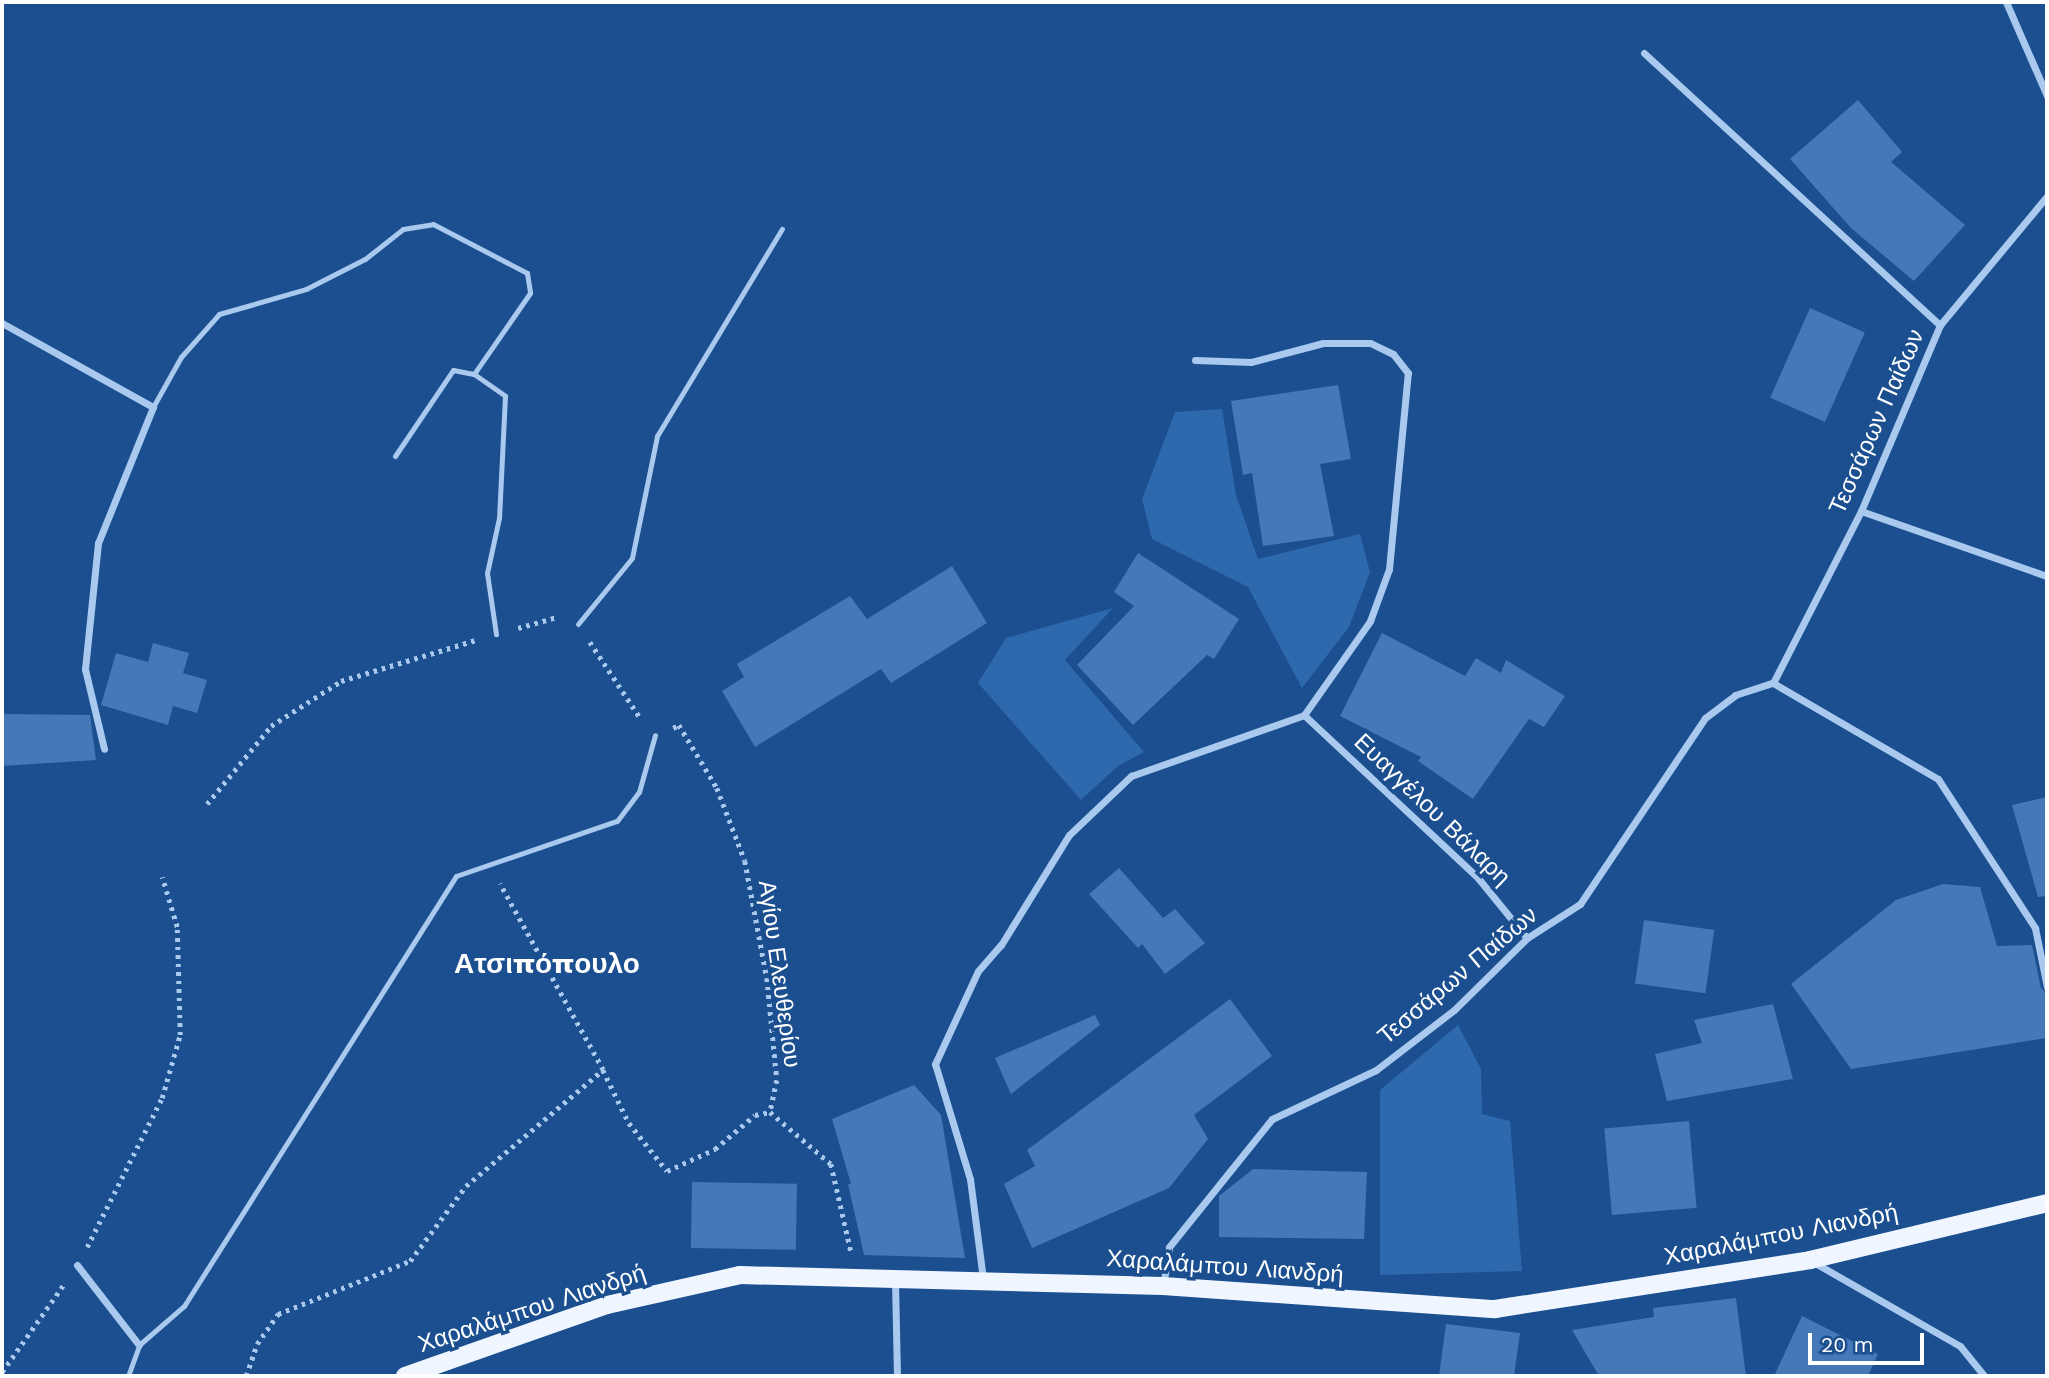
<!DOCTYPE html>
<meta charset="utf-8">
<style>
body{margin:0}
#map{position:relative;width:2049px;height:1378px;overflow:hidden;background:#1b4f8f;font-family:"Work Sans",sans-serif}
div>[style]{position:absolute}
.green>*{inset:0;background:#2e69ad}
.building>*{inset:0;background:#4478b7;transform-origin:0 0}
.path>*{height:4.5px;margin-top:-2.25px;transform-origin:0;background:repeating-linear-gradient(90deg,#a9c9ee 0 3.5px,transparent 0 8.5px)}
.service>*{height:5px;margin:-2.5px;padding:0 2.5px;transform-origin:2.5px;border-radius:2.5px;background:#a9c9ee}
.minor>*{height:7px;margin:-3.5px;padding:0 3.5px;transform-origin:3.5px;border-radius:3.5px;background:#a9c9ee}
.primary>*{height:18px;margin:-9px;padding:0 9px;transform-origin:9px;border-radius:9px;background:#f0f6ff}
span{translate:-50% -50%;white-space:nowrap;text-align:center;line-height:1.15;-webkit-text-stroke:7px #1b4f8f;paint-order:stroke}
.street-label{font-size:24px;color:#fff}
.quarter-label{font-size:28px;color:#fff;font-weight:700}
.frame{position:absolute;inset:0;border:4px solid #fff;pointer-events:none}
.scale{position:absolute;left:1808px;top:1333px;width:116px;height:32px;box-sizing:border-box;border:4px solid #fff;border-top:0;padding-left:9px;font-size:21px;line-height:24px;white-space:nowrap;color:#fff;-webkit-text-stroke:5px #1b4f8f;paint-order:stroke}
</style>
<div id="map">
<div class="green">
<i style="clip-path:polygon(1222px 409px,1236px 495px,1258px 559px,1360px 534px,1370px 572px,1349px 627px,1302px 688px,1248px 587px,1152px 539px,1142px 499px,1175px 412px)"></i>
<i style="clip-path:polygon(1113px 608px,1065px 660px,1144px 752px,1118px 766px,1081px 800px,978px 683px,1006px 638px)"></i>
<i style="clip-path:polygon(1458px 1025px,1481px 1069px,1482px 1114px,1510px 1121px,1522px 1271px,1380px 1275px,1380px 1090px)"></i>
</div>
<div class="building">
<i style="clip-path:polygon(1858px 100px,1902px 152px,1891px 162px,1965px 225px,1914px 281px,1851px 228px,1790px 159px)"></i>
<i style="left:1810px;top:308px;width:60px;height:98px;rotate:24deg"></i>
<i style="clip-path:polygon(1338px 385px,1351px 459px,1320px 464px,1334px 536px,1263px 546px,1252px 473px,1243px 475px,1231px 401px)"></i>
<i style="clip-path:polygon(1138px 553px,1239px 619px,1214px 659px,1207px 655px,1133px 725px,1077px 665px,1134px 606px,1114px 592px)"></i>
<i style="clip-path:polygon(952px 566px,987px 623px,891px 683px,881px 669px,755px 747px,722px 691px,744px 677px,737px 664px,850px 596px,867px 619px)"></i>
<i style="clip-path:polygon(1382px 633px,1465px 676px,1476px 658px,1501px 673px,1506px 660px,1565px 696px,1544px 727px,1529px 719px,1473px 799px,1418px 761px,1421px 757px,1340px 716px)"></i>
<i style="clip-path:polygon(153px 643px,189px 653px,183px 673px,207px 680px,197px 713px,173px 706px,168px 725px,101px 705px,116px 653px,148px 662px)"></i>
<i style="clip-path:polygon(2px 714px,90px 715px,96px 760px,2px 766px)"></i>
<i style="clip-path:polygon(2047px 797px,2047px 896px,2038px 897px,2012px 805px)"></i>
<i style="clip-path:polygon(1119px 868px,1163px 918px,1175px 909px,1205px 943px,1165px 974px,1142px 944px,1138px 948px,1089px 894px)"></i>
<i style="clip-path:polygon(1943px 884px,1980px 887px,1997px 946px,2032px 945px,2041px 988px,2047px 993px,2047px 1038px,1851px 1069px,1791px 984px,1896px 900px)"></i>
<i style="left:1644px;top:920px;width:71px;height:64px;rotate:8deg"></i>
<i style="clip-path:polygon(1230px 999px,1272px 1056px,1194px 1115px,1208px 1139px,1169px 1188px,1032px 1248px,1004px 1184px,1035px 1166px,1027px 1150px)"></i>
<i style="clip-path:polygon(1773px 1004px,1793px 1079px,1667px 1101px,1655px 1054px,1702px 1043px,1694px 1020px)"></i>
<i style="clip-path:polygon(1095px 1015px,1100px 1025px,1011px 1094px,995px 1058px)"></i>
<i style="clip-path:polygon(914px 1085px,941px 1115px,965px 1258px,864px 1255px,848px 1184px,851px 1184px,832px 1119px)"></i>
<i style="left:1689px;top:1121px;width:87px;height:85px;rotate:85deg"></i>
<i style="clip-path:polygon(1253px 1169px,1367px 1172px,1364px 1239px,1219px 1237px,1219px 1196px)"></i>
<i style="left:692px;top:1182px;width:105px;height:66px;rotate:1deg"></i>
<i style="clip-path:polygon(1736px 1298px,1746px 1376px,1599px 1376px,1572px 1330px,1654px 1317px,1653px 1308px)"></i>
<i style="clip-path:polygon(1802px 1316px,1878px 1354px,1868px 1376px,1774px 1376px)"></i>
<i style="clip-path:polygon(1446px 1324px,1520px 1333px,1514px 1376px,1439px 1376px)"></i>
</div>
<div class="path">
<i style="left:518px;top:628px;width:41px;rotate:-15.8deg"></i>
<i style="left:590px;top:642px;width:92px;rotate:56.5deg"></i>
<i style="left:673px;top:728px;width:7px;rotate:-27deg"></i>
<i style="left:679px;top:725px;width:74px;rotate:58.9deg"></i>
<i style="left:717px;top:788px;width:78px;rotate:69deg"></i>
<i style="left:745px;top:861px;width:119px;rotate:79.4deg"></i>
<i style="left:767px;top:978px;width:102px;rotate:84.4deg"></i>
<i style="left:777px;top:1080px;width:33px;rotate:102deg"></i>
<i style="left:207px;top:804px;width:101px;rotate:-50.6deg"></i>
<i style="left:271px;top:726px;width:83px;rotate:-32.7deg"></i>
<i style="left:341px;top:681px;width:141px;rotate:-16.9deg"></i>
<i style="left:603px;top:1070px;width:59px;rotate:63.9deg"></i>
<i style="left:629px;top:1123px;width:61px;rotate:51.6deg"></i>
<i style="left:667px;top:1171px;width:53px;rotate:-24.6deg"></i>
<i style="left:715px;top:1149px;width:52px;rotate:-40.4deg"></i>
<i style="left:755px;top:1115px;width:15px;rotate:-11deg"></i>
<i style="left:770px;top:1112px;width:80px;rotate:40.4deg"></i>
<i style="left:831px;top:1164px;width:89px;rotate:77.1deg"></i>
<i style="left:87px;top:1247px;width:167px;rotate:-63.3deg"></i>
<i style="left:162px;top:1098px;width:66px;rotate:-74.1deg"></i>
<i style="left:180px;top:1035px;width:108px;rotate:-91.6deg"></i>
<i style="left:177px;top:927px;width:52px;rotate:-106.7deg"></i>
<i style="left:2px;top:1372px;width:108px;rotate:-54.8deg"></i>
<i style="left:246px;top:1376px;width:34px;rotate:-71deg"></i>
<i style="left:257px;top:1344px;width:37px;rotate:-55deg"></i>
<i style="left:278px;top:1314px;width:142px;rotate:-21.9deg"></i>
<i style="left:410px;top:1261px;width:94px;rotate:-53.3deg"></i>
<i style="left:466px;top:1186px;width:180px;rotate:-40.3deg"></i>
<i style="left:603px;top:1070px;width:213px;rotate:-119deg"></i>
</div>
<div class="service">
<i style="left:153px;top:407px;width:57px;rotate:-60.8deg"></i>
<i style="left:181px;top:357px;width:57px;rotate:-48.5deg"></i>
<i style="left:219px;top:314px;width:91px;rotate:-16deg"></i>
<i style="left:306px;top:289px;width:66px;rotate:-27deg"></i>
<i style="left:365px;top:259px;width:48px;rotate:-38.3deg"></i>
<i style="left:403px;top:229px;width:30px;rotate:-9deg"></i>
<i style="left:433px;top:224px;width:106px;rotate:27.5deg"></i>
<i style="left:527px;top:273px;width:20px;rotate:81deg"></i>
<i style="left:530px;top:293px;width:98px;rotate:124.7deg"></i>
<i style="left:395px;top:456px;width:104px;rotate:-56deg"></i>
<i style="left:453px;top:370px;width:21px;rotate:11deg"></i>
<i style="left:474px;top:374px;width:38px;rotate:35deg"></i>
<i style="left:505px;top:396px;width:122px;rotate:92.8deg"></i>
<i style="left:499px;top:518px;width:56px;rotate:102.3deg"></i>
<i style="left:487px;top:573px;width:62px;rotate:81.6deg"></i>
<i style="left:578px;top:624px;width:85px;rotate:-50.7deg"></i>
<i style="left:632px;top:558px;width:125px;rotate:-78.4deg"></i>
<i style="left:657px;top:436px;width:242px;rotate:-58.9deg"></i>
<i style="left:128px;top:1376px;width:33px;rotate:-70deg"></i>
<i style="left:139px;top:1345px;width:60px;rotate:-40.9deg"></i>
<i style="left:184px;top:1306px;width:509px;rotate:-57.68deg"></i>
<i style="left:456px;top:876px;width:170px;rotate:-18.9deg"></i>
<i style="left:617px;top:821px;width:36px;rotate:-53deg"></i>
<i style="left:639px;top:792px;width:59px;rotate:-74.3deg"></i>
</div>
<div class="minor">
<i style="left:2006px;top:2px;width:103px;rotate:66.4deg"></i>
<i style="left:1644px;top:53px;width:402px;rotate:42.6deg"></i>
<i style="left:2px;top:323px;width:173px;rotate:29.1deg"></i>
<i style="left:153px;top:407px;width:147px;rotate:112deg"></i>
<i style="left:98px;top:543px;width:127px;rotate:95.9deg"></i>
<i style="left:85px;top:669px;width:82px;rotate:76.6deg"></i>
<i style="left:1861px;top:511px;width:197px;rotate:19.3deg"></i>
<i style="left:1773px;top:683px;width:191px;rotate:30.2deg"></i>
<i style="left:1938px;top:779px;width:178px;rotate:56.9deg"></i>
<i style="left:2035px;top:928px;width:60px;rotate:78.5deg"></i>
<i style="left:1304px;top:715px;width:238px;rotate:43.1deg"></i>
<i style="left:1478px;top:878px;width:77px;rotate:50.8deg"></i>
<i style="left:1815px;top:1263px;width:167px;rotate:29.8deg"></i>
<i style="left:1960px;top:1346px;width:38px;rotate:51deg"></i>
<i style="left:77px;top:1265px;width:101px;rotate:52.2deg"></i>
<i style="left:983px;top:1279px;width:101px;rotate:-97.4deg"></i>
<i style="left:970px;top:1179px;width:120px;rotate:-106.9deg"></i>
<i style="left:935px;top:1064px;width:102px;rotate:-65.2deg"></i>
<i style="left:978px;top:971px;width:35px;rotate:-49deg"></i>
<i style="left:1001px;top:945px;width:129px;rotate:-58.3deg"></i>
<i style="left:1069px;top:835px;width:86px;rotate:-43.6deg"></i>
<i style="left:1131px;top:776px;width:183px;rotate:-19.4deg"></i>
<i style="left:1304px;top:715px;width:115px;rotate:-54.9deg"></i>
<i style="left:1370px;top:621px;width:55px;rotate:-69.9deg"></i>
<i style="left:1389px;top:569px;width:197px;rotate:-84.5deg"></i>
<i style="left:1408px;top:373px;width:24px;rotate:-128deg"></i>
<i style="left:1393px;top:354px;width:25px;rotate:-154deg"></i>
<i style="left:1370px;top:343px;width:47px;rotate:180deg"></i>
<i style="left:1323px;top:343px;width:74px;rotate:165.2deg"></i>
<i style="left:1251px;top:362px;width:56px;rotate:-178deg"></i>
<i style="left:895px;top:1281px;width:95px;rotate:88.8deg"></i>
<i style="left:1163px;top:1286px;width:39px;rotate:-81deg"></i>
<i style="left:1169px;top:1247px;width:164px;rotate:-51.2deg"></i>
<i style="left:1272px;top:1119px;width:115px;rotate:-25.2deg"></i>
<i style="left:1376px;top:1070px;width:98px;rotate:-37.6deg"></i>
<i style="left:1454px;top:1010px;width:103px;rotate:-44.6deg"></i>
<i style="left:1527px;top:938px;width:63px;rotate:-32.7deg"></i>
<i style="left:1580px;top:904px;width:224px;rotate:-56.1deg"></i>
<i style="left:1705px;top:718px;width:38px;rotate:-37deg"></i>
<i style="left:1735px;top:695px;width:40px;rotate:-18deg"></i>
<i style="left:1773px;top:683px;width:193px;rotate:-62.9deg"></i>
<i style="left:1861px;top:511px;width:202px;rotate:-67deg"></i>
<i style="left:1940px;top:325px;width:168px;rotate:-50.3deg"></i>
</div>
<div class="primary">
<i style="left:405px;top:1376px;width:214px;rotate:-19.4deg"></i>
<i style="left:607px;top:1305px;width:136px;rotate:-12.7deg"></i>
<i style="left:740px;top:1275px;width:423px;rotate:1.5deg"></i>
<i style="left:1163px;top:1286px;width:333px;rotate:4deg"></i>
<i style="left:1495px;top:1309px;width:319px;rotate:-8.8deg"></i>
<i style="left:1810px;top:1260px;width:244px;rotate:-13.5deg"></i>
</div>
<div class="street-label">
<span style="left:1877px;top:422px;rotate:-66deg">Τεσσάρων Παίδων</span>
<span style="left:1432px;top:810px;rotate:44deg">Ευαγγέλου Βάλαρη</span>
<span style="left:779px;top:974px;rotate:82deg">Αγίου Ελευθερίου</span>
<span style="left:1458px;top:976px;rotate:-40deg">Τεσσάρων Παίδων</span>
<span style="left:1781px;top:1235px;rotate:-11deg">Χαραλάμπου Λιανδρή</span>
<span style="left:1225px;top:1267px;rotate:4deg">Χαραλάμπου Λιανδρή</span>
<span style="left:532px;top:1309px;rotate:-18deg">Χαραλάμπου Λιανδρή</span>
</div>
<div class="quarter-label">
<span style="left:547px;top:964px">Ατσιπόπουλο</span>
</div>
<div class="frame"></div>
<div class="scale">20 m</div>
</div>
